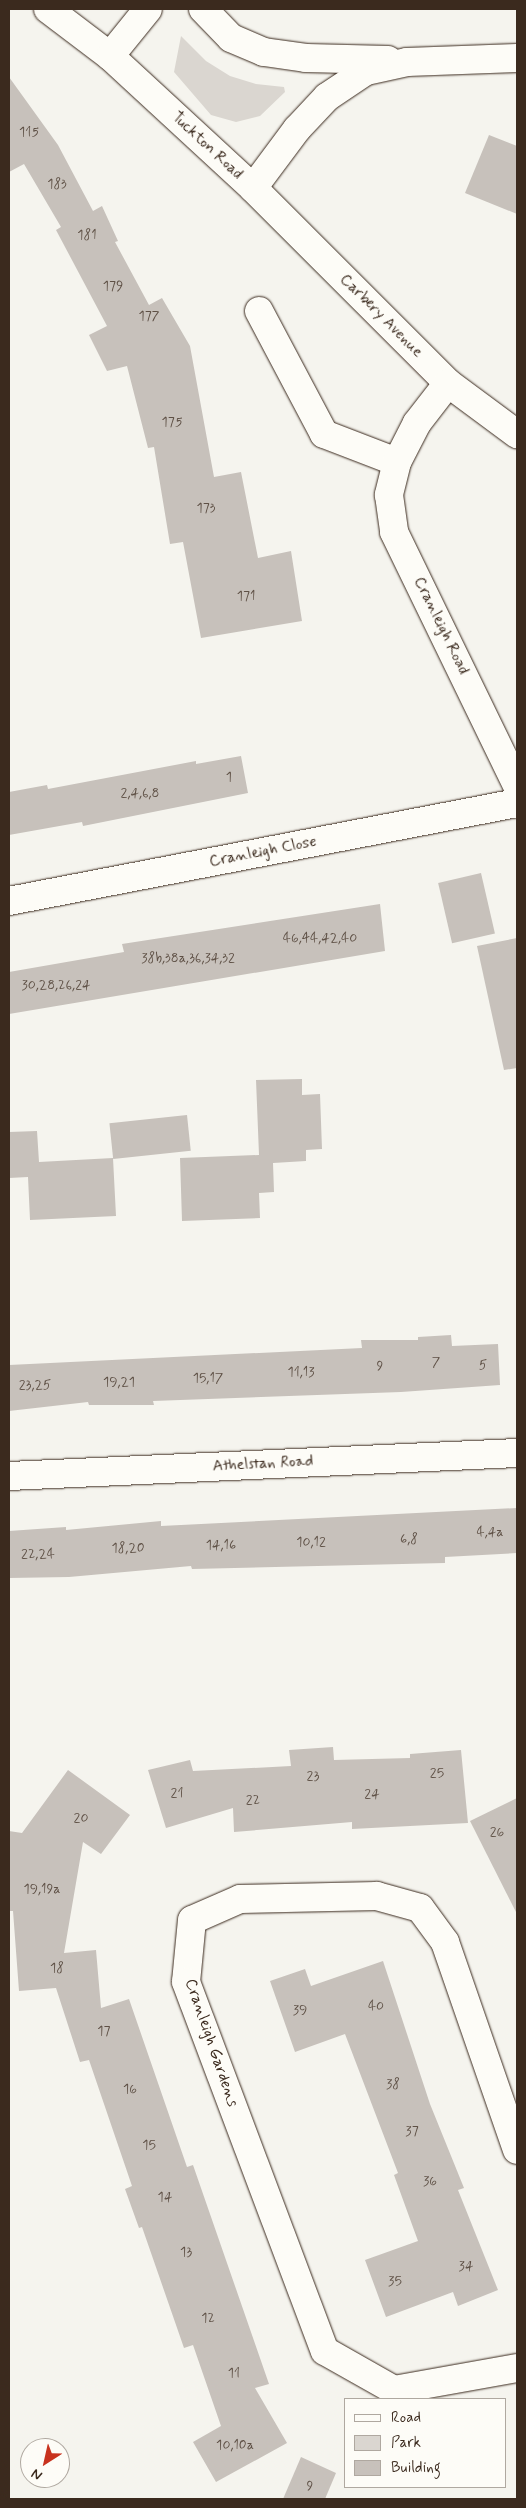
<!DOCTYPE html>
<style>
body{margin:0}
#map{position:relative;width:526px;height:2508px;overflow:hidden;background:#f5f4ee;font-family:Mynerve,sans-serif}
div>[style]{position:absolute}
.green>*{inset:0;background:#dad6d0}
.building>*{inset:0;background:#c7c1bb;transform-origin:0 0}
.roads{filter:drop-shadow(0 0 1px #3b2a1e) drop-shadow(0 0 1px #3b2a1e)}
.minor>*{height:28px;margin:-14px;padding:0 14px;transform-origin:14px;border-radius:14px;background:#fdfcf7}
span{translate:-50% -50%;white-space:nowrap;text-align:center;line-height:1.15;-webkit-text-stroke:4.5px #fdfcf7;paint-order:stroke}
.number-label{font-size:14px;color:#5e5045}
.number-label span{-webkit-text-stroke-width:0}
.street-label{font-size:16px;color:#3b2a1e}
.frame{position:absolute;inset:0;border:10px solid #3b2a1e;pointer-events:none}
.legend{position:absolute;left:344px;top:2398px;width:162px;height:90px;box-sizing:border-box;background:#fdfcf7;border:1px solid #afa8a0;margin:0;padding:6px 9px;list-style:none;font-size:15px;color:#3b2a1e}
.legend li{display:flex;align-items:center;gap:10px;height:25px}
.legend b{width:25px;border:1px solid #afa8a0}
.north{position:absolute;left:20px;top:2438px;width:50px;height:50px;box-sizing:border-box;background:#fdfcf7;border:1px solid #afa8a0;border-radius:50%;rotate:215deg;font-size:14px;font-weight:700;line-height:20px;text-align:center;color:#3b2a1e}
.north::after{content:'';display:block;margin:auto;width:18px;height:22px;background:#c8321e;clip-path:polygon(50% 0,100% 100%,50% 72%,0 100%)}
</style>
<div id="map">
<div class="green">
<i style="clip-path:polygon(181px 36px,206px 61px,230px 76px,256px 84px,284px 87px,285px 92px,260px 116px,236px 122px,211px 115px,174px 72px)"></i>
</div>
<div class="building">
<i style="clip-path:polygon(9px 77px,58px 145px,93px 211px,102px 206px,118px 241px,115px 242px,149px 305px,162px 298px,190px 346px,214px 477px,241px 472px,258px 558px,291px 551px,302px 621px,201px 638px,183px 542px,170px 544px,154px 447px,148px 448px,127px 366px,107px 371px,89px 335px,107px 326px,56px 230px,61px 227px,24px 164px,9px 172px)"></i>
<i style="clip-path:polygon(489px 135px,517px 146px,517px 214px,465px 193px)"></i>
<i style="clip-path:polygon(241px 756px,248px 793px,83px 826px,82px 822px,9px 835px,9px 792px,47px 785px,48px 789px,196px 761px,196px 764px)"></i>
<i style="left:481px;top:873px;width:62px;height:44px;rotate:77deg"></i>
<i style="clip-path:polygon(380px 904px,385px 951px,9px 1014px,9px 972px,124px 952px,122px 944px)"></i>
<i style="clip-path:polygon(517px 938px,517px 1068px,504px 1070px,477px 946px)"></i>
<i style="clip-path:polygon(302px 1079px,302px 1095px,320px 1094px,322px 1149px,306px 1150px,306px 1161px,273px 1163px,274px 1192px,259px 1193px,260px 1218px,182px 1221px,180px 1158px,259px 1155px,256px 1080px)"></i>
<i style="left:187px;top:1115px;width:36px;height:78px;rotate:84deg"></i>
<i style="clip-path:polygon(37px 1131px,39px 1162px,113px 1158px,116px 1216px,30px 1220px,28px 1177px,9px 1178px,9px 1132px)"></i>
<i style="clip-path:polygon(451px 1335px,452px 1346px,498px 1344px,500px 1385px,401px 1392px,153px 1401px,154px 1405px,89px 1405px,88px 1402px,9px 1411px,9px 1365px,362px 1348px,361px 1340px,418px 1340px,418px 1337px)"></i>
<i style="clip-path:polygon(517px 1508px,517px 1553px,445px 1557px,445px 1563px,192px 1569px,191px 1566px,69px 1577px,9px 1578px,9px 1531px,66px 1527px,66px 1530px,161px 1521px,161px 1526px)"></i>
<i style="clip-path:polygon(333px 1747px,334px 1760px,410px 1758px,410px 1754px,461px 1750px,468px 1823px,352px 1829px,352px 1822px,234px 1832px,233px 1808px,166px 1828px,148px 1770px,190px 1760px,193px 1771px,291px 1766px,289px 1750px)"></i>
<i style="clip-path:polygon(68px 1770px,130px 1815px,101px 1854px,83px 1842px,64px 1953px,96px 1950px,101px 2008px,129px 1999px,187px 2167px,193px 2165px,269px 2384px,255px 2388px,287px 2443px,216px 2482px,193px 2442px,221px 2426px,193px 2345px,184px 2348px,142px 2227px,139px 2228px,125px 2189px,132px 2186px,89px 2060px,80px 2062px,56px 1988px,19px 1991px,13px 1911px,9px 1911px,9px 1831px,22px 1833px)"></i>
<i style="clip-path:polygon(517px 1798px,517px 1914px,470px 1821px)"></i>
<i style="clip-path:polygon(383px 1961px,430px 2104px,464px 2188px,458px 2190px,498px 2290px,458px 2306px,453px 2292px,386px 2317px,365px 2260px,418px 2241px,394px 2175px,398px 2173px,345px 2034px,295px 2052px,270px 1981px,305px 1969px,311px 1986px)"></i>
<i style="clip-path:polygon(301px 2457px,336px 2473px,325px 2499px,283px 2499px)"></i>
</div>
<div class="roads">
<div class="minor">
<i style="left:48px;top:9px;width:78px;rotate:37.2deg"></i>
<i style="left:110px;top:56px;width:195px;rotate:42.7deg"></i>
<i style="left:253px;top:188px;width:276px;rotate:45deg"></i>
<i style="left:448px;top:383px;width:86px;rotate:36.5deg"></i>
<i style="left:203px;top:9px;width:40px;rotate:46deg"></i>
<i style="left:231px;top:38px;width:36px;rotate:23deg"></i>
<i style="left:264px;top:52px;width:42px;rotate:8.1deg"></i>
<i style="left:306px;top:58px;width:82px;rotate:1.4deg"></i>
<i style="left:110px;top:56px;width:60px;rotate:-51deg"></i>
<i style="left:253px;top:188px;width:74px;rotate:-53.3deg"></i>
<i style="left:297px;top:129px;width:44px;rotate:-46.8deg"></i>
<i style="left:327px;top:97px;width:47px;rotate:-33.7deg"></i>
<i style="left:366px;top:71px;width:42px;rotate:-12.4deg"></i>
<i style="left:407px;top:62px;width:110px;rotate:-2.1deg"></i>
<i style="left:259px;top:311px;width:139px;rotate:62.1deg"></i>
<i style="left:324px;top:434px;width:78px;rotate:21deg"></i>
<i style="left:448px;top:383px;width:51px;rotate:127.8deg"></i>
<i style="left:417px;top:423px;width:44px;rotate:117.1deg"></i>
<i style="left:397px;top:462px;width:34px;rotate:104deg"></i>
<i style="left:389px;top:495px;width:37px;rotate:82deg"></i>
<i style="left:394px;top:532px;width:281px;rotate:64.1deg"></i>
<i style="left:9px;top:901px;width:517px;rotate:-10.92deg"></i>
<i style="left:9px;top:1476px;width:509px;rotate:-2.59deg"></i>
<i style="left:517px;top:2150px;width:220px;rotate:-109.1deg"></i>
<i style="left:445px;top:1942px;width:42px;rotate:-126.3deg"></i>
<i style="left:420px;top:1908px;width:45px;rotate:-164.4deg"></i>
<i style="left:377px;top:1896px;width:137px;rotate:178.7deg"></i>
<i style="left:240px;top:1899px;width:52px;rotate:156.4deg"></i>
<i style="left:192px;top:1920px;width:62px;rotate:95.5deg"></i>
<i style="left:186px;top:1982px;width:394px;rotate:69.4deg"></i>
<i style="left:325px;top:2351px;width:79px;rotate:29.5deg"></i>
<i style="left:394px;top:2390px;width:125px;rotate:-10.1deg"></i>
</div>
</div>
<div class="number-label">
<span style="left:29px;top:132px">115</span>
<span style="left:57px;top:184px">183</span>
<span style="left:87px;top:235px">181</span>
<span style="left:113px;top:286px">179</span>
<span style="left:149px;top:316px">177</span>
<span style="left:172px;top:422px">175</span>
<span style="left:206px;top:508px">173</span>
<span style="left:246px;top:596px">171</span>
<span style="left:229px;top:777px">1</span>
<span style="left:140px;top:793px">2,4,6,8</span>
<span style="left:320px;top:938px">46,44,42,40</span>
<span style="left:188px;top:958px">38b,38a,36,34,32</span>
<span style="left:56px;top:985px">30,28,26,24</span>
<span style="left:436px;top:1362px">7</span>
<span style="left:483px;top:1365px">5</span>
<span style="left:380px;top:1366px">9</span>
<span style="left:301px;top:1372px">11,13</span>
<span style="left:208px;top:1378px">15,17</span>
<span style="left:119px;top:1382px">19,21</span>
<span style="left:35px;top:1385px">23,25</span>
<span style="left:490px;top:1532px">4,4a</span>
<span style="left:409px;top:1539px">6,8</span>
<span style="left:311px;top:1542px">10,12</span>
<span style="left:221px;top:1545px">14,16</span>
<span style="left:128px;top:1548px">18,20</span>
<span style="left:38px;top:1554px">22,24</span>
<span style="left:437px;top:1773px">25</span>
<span style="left:313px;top:1776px">23</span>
<span style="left:177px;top:1793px">21</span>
<span style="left:372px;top:1794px">24</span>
<span style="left:253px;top:1800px">22</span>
<span style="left:81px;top:1818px">20</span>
<span style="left:497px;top:1832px">26</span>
<span style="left:42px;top:1889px">19,19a</span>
<span style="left:57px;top:1968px">18</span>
<span style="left:376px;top:2006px">40</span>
<span style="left:300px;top:2010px">39</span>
<span style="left:104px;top:2031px">17</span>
<span style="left:393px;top:2084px">38</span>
<span style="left:130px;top:2089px">16</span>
<span style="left:412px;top:2131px">37</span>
<span style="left:149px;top:2145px">15</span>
<span style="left:430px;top:2181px">36</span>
<span style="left:165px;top:2197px">14</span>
<span style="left:186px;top:2252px">13</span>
<span style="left:466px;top:2266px">34</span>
<span style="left:395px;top:2281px">35</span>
<span style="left:208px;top:2318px">12</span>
<span style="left:234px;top:2373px">11</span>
<span style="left:235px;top:2445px">10,10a</span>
<span style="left:310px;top:2486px">9</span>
</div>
<div class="street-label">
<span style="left:207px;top:146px;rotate:43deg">Tuckton Road</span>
<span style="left:381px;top:316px;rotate:45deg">Carbery Avenue</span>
<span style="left:441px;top:626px;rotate:64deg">Cranleigh Road</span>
<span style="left:263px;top:852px;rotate:-11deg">Cranleigh Close</span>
<span style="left:263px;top:1464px;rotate:-3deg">Athelstan Road</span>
<span style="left:211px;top:2043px;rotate:71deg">Cranleigh Gardens</span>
</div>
<div class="frame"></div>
<ul class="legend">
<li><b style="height:6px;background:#fdfcf7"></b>Road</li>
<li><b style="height:14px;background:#dad6d0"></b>Park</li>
<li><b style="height:14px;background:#c7c1bb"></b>Building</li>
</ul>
<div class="north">N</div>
</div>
